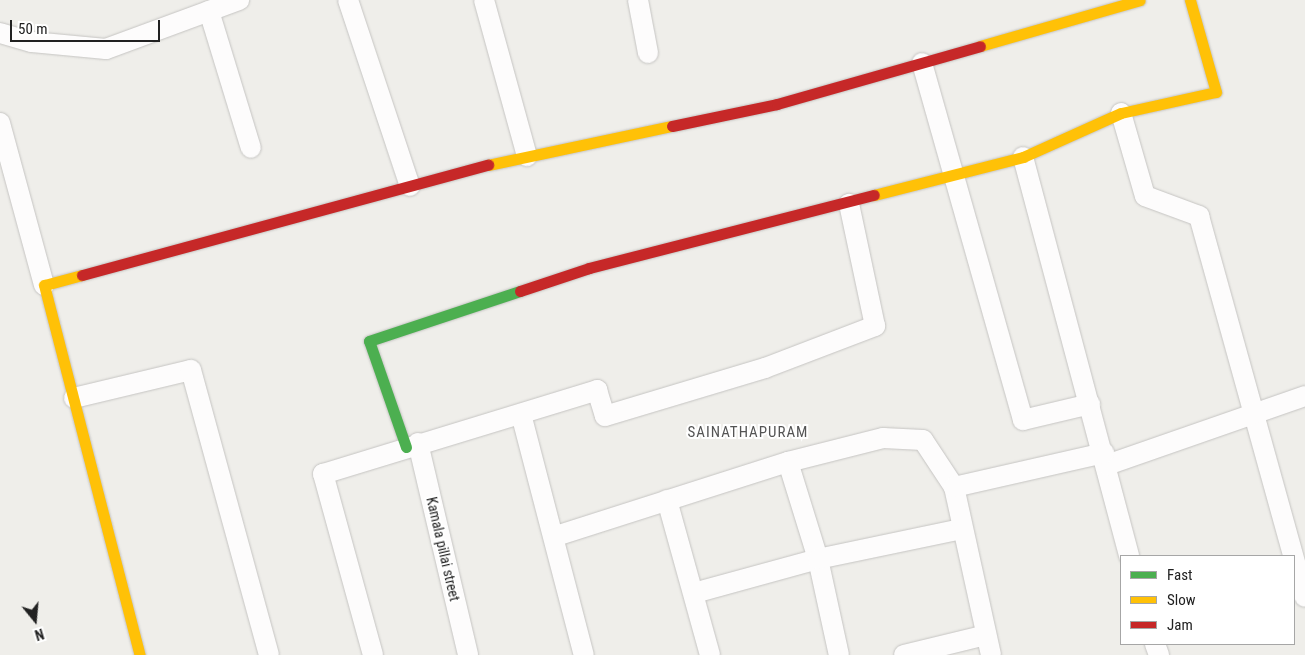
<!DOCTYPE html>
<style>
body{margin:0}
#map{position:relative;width:1305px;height:655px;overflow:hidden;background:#efeeea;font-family:"Roboto Condensed",sans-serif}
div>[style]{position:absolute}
.roads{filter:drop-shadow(0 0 1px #c5c4c2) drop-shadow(0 0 1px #c5c4c2)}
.street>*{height:20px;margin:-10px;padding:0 10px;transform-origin:10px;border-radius:10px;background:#fdfcfc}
.fast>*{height:11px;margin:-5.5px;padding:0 5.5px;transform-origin:5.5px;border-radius:5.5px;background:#4caf50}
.slow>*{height:11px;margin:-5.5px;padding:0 5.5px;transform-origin:5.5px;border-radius:5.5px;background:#ffc107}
.jam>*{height:11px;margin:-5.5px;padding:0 5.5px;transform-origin:5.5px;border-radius:5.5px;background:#c62828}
span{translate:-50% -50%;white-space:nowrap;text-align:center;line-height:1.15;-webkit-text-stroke:4px #fff;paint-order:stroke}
.street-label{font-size:14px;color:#212121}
.neighbourhood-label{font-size:15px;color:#545454;letter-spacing:1px}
.legend{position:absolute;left:1120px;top:555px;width:175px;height:90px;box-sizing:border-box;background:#fff;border:1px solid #a6a6a6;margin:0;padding:6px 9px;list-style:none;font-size:15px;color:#212121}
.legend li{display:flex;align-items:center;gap:10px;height:25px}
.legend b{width:25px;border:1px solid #a6a6a6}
.north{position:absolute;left:10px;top:595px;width:50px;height:50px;-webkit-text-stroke:4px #fff;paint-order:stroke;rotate:163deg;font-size:14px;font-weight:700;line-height:20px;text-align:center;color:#212121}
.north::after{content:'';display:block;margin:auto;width:18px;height:22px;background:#212121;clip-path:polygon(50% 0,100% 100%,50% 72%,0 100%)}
.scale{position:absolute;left:10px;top:20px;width:150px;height:22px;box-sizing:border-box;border:2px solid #212121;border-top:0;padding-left:6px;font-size:15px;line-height:18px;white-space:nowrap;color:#212121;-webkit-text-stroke:4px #fff;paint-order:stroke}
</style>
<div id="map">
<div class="roads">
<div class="street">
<i style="left:348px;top:0;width:196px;rotate:71.6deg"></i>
<i style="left:484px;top:0;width:162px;rotate:74.6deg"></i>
<i style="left:638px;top:0;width:54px;rotate:79.3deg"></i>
<i style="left:209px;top:11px;width:143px;rotate:73deg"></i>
<i style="left:0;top:33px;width:33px;rotate:16deg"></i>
<i style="left:32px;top:42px;width:74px;rotate:5.4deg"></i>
<i style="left:106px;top:49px;width:142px;rotate:-20.2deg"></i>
<i style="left:922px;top:63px;width:371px;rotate:74.2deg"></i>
<i style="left:1023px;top:420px;width:69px;rotate:-13.4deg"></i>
<i style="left:1121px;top:113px;width:86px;rotate:73.9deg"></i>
<i style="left:1145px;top:196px;width:58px;rotate:20.3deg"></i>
<i style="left:1199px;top:216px;width:395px;rotate:74.5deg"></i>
<i style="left:0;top:123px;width:168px;rotate:74.8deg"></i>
<i style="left:1023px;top:157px;width:413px;rotate:75.1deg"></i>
<i style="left:74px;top:398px;width:120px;rotate:-13.5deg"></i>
<i style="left:191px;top:370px;width:295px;rotate:74.7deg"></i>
<i style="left:521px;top:414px;width:249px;rotate:75.4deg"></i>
<i style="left:418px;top:443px;width:218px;rotate:76.7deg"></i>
<i style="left:788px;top:462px;width:98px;rotate:-14.2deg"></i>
<i style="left:883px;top:438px;width:40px;rotate:2.9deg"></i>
<i style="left:923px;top:440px;width:56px;rotate:56.6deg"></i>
<i style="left:1107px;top:465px;width:210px;rotate:-19.2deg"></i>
<i style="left:667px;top:500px;width:161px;rotate:74.5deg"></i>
<i style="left:556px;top:536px;width:244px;rotate:-17.7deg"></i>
<i style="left:788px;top:462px;width:102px;rotate:72.8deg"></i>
<i style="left:818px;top:559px;width:98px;rotate:77.7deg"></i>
<i style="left:694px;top:593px;width:129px;rotate:-15.3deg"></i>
<i style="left:818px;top:559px;width:147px;rotate:-11.8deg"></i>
<i style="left:1155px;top:644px;width:12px;rotate:70deg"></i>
<i style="left:373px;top:655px;width:188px;rotate:-105.4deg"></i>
<i style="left:323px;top:474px;width:287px;rotate:-17deg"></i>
<i style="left:597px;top:390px;width:27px;rotate:73deg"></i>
<i style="left:605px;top:416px;width:167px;rotate:-16.7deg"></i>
<i style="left:765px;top:368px;width:118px;rotate:-20.9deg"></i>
<i style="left:875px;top:326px;width:125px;rotate:-102deg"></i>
<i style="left:904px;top:655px;width:84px;rotate:-13.7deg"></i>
<i style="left:991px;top:655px;width:172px;rotate:-102.4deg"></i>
<i style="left:954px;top:487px;width:154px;rotate:-12.8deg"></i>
</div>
<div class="fast">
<i style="left:406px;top:447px;width:112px;rotate:-109.2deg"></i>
<i style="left:369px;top:341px;width:159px;rotate:-18.3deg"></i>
</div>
<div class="slow">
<i style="left:980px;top:46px;width:166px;rotate:-16deg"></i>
<i style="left:488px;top:165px;width:188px;rotate:-12deg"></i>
<i style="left:874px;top:195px;width:154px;rotate:-14.3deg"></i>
<i style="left:1023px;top:157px;width:107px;rotate:-24.2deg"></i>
<i style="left:1121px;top:113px;width:97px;rotate:-12.5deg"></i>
<i style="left:1216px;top:92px;width:96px;rotate:-105.8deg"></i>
<i style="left:82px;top:275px;width:39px;rotate:165deg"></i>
<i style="left:44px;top:285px;width:382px;rotate:75.5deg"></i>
</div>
<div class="jam">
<i style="left:672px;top:126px;width:107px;rotate:-11.8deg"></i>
<i style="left:777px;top:104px;width:211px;rotate:-15.9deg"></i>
<i style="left:82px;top:275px;width:421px;rotate:-15.2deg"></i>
<i style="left:520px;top:291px;width:73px;rotate:-18.4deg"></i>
<i style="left:589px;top:268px;width:294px;rotate:-14.4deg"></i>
</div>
</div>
<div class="street-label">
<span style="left:443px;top:549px;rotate:77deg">Kamala pillai street</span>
</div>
<div class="neighbourhood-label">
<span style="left:748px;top:433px">SAINATHAPURAM</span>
</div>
<ul class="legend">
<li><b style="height:6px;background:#4caf50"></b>Fast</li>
<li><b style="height:6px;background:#ffc107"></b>Slow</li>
<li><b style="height:6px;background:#c62828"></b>Jam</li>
</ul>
<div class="north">N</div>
<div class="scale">50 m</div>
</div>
